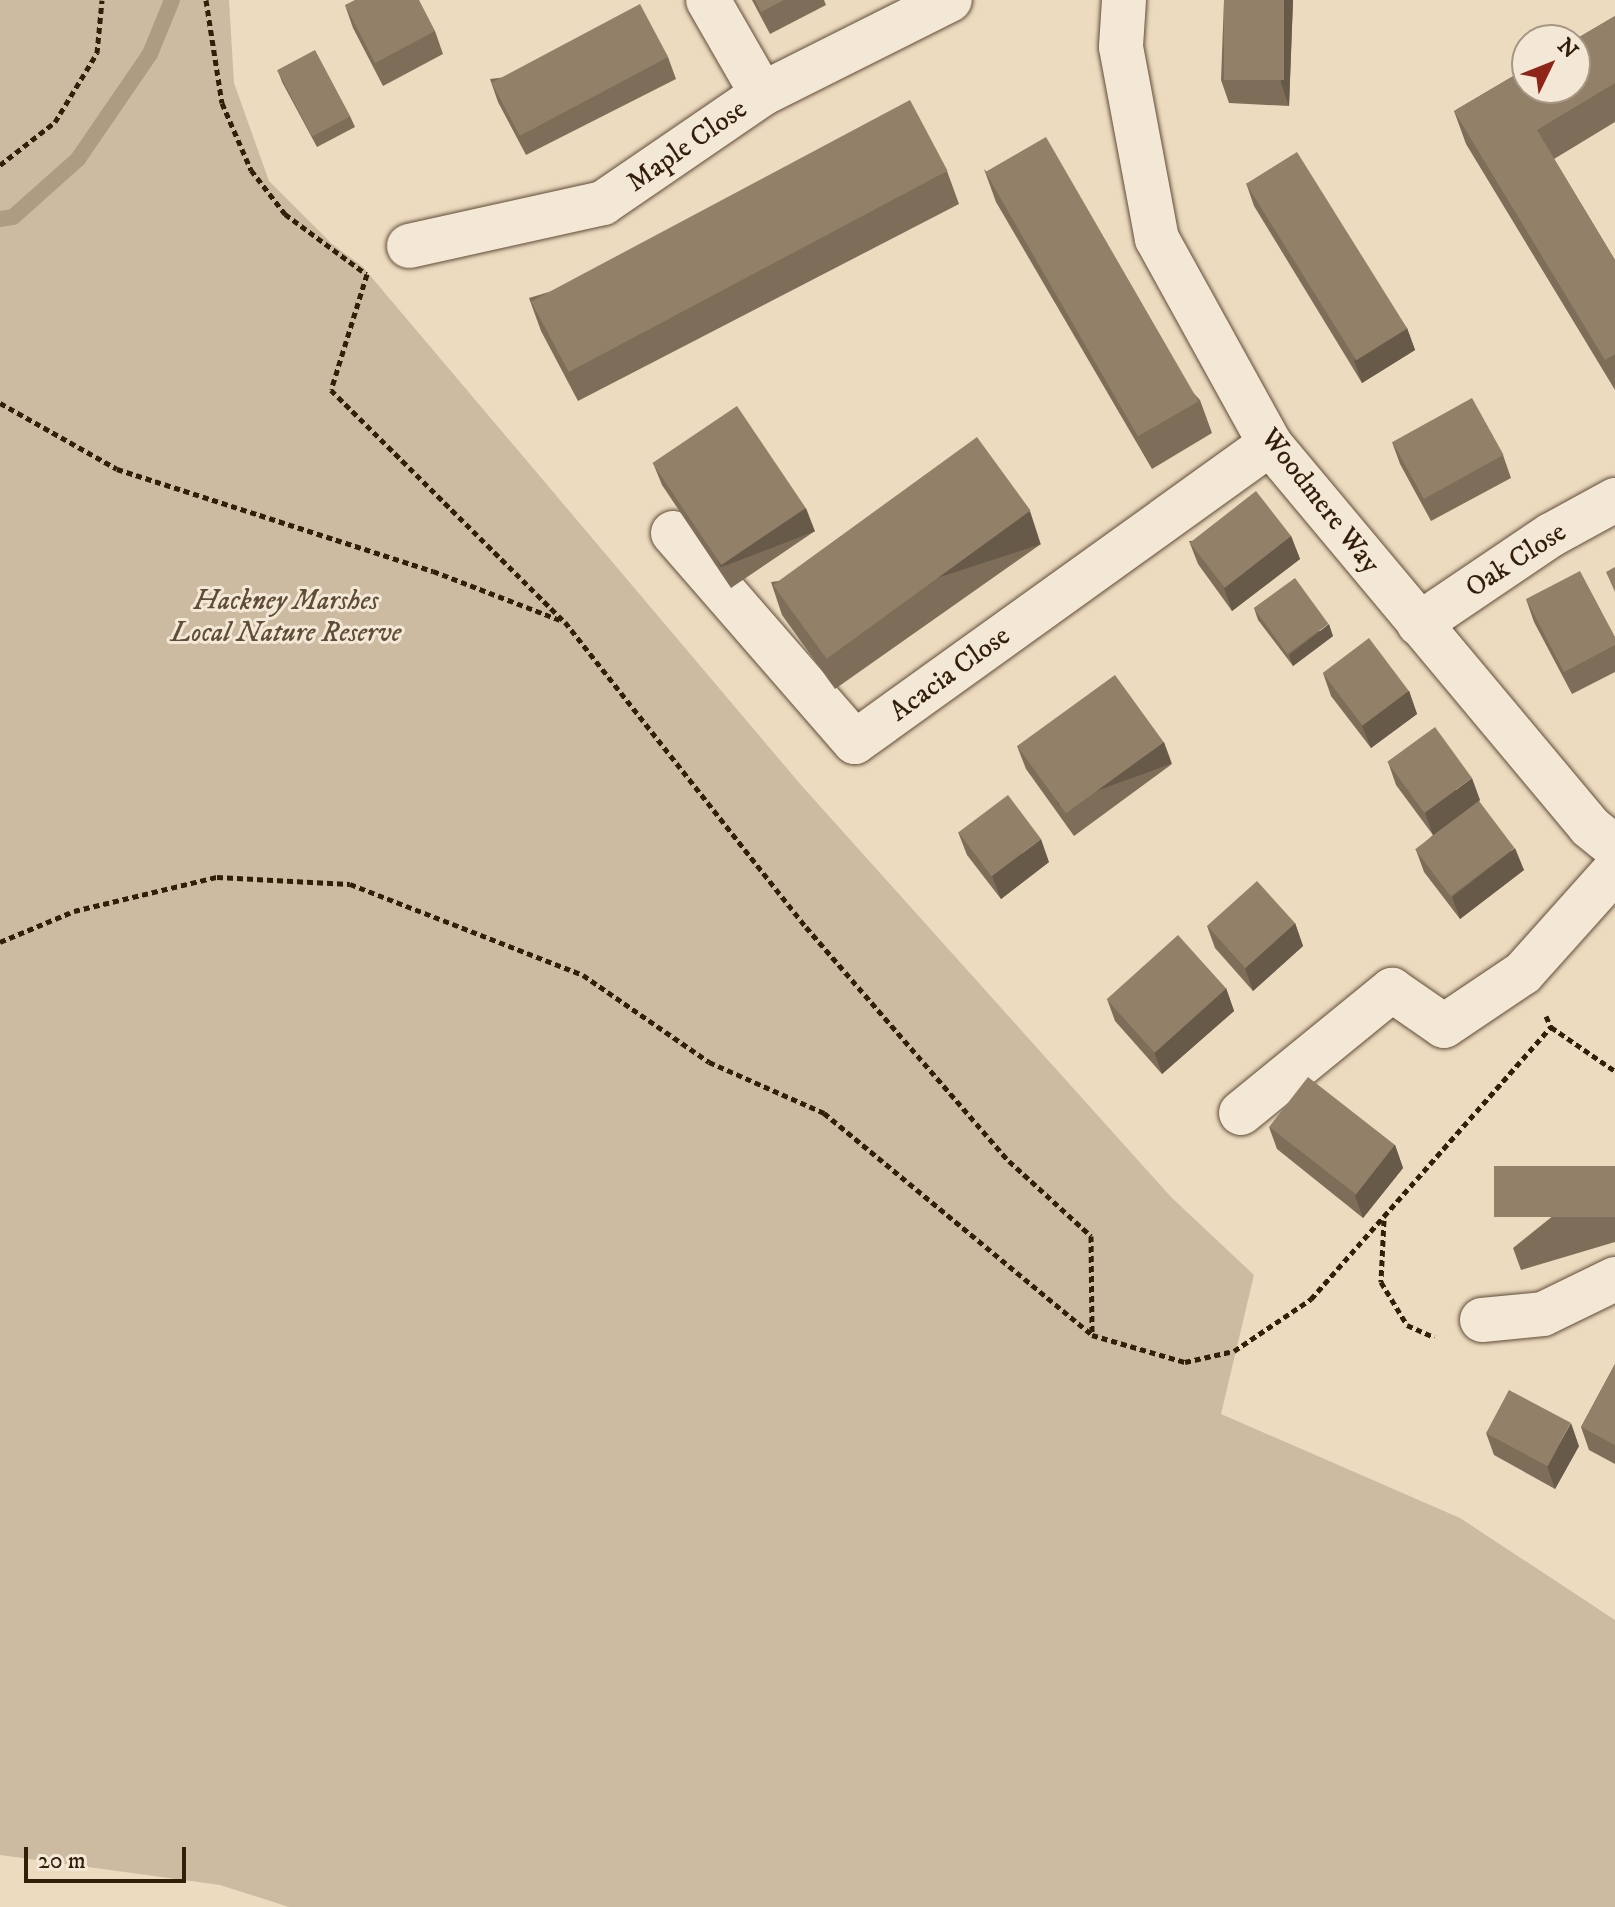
<!DOCTYPE html>
<style>
body{margin:0}
#map{position:relative;width:1615px;height:1907px;overflow:hidden;background:#eddbc0;font-family:"IM FELL DW Pica",serif}
div>[style]{position:absolute}
.green>*{inset:0;background:#cdbba1}
.stream>*{height:16px;margin:-8px;padding:0 8px;transform-origin:8px;border-radius:8px;background:#ad9b82}
.path>*{height:5px;margin-top:-2.5px;transform-origin:0;background:repeating-linear-gradient(90deg,#321e09 0 6px,transparent 0 10px)}
.roads{filter:drop-shadow(0 0 2px #614d37) drop-shadow(0 0 2px #614d37)}
.minor>*{height:44px;margin:-22px;padding:0 22px;transform-origin:22px;border-radius:22px;background:#f3e8d6}
.wall>*{inset:0;background:#7e6e59}
.shaded-wall>*{inset:0;background:#675a49;transform-origin:0 0}
.building>*{inset:0;background:#938068;transform-origin:0 0}
span{translate:-50% -50%;white-space:nowrap;text-align:center;line-height:1.15;-webkit-text-stroke:6px #f3e8d6;paint-order:stroke}
.street-label{font-size:28px;color:#321e09}
.park-label{font-size:28px;color:#604d37;font-style:italic}
.north{position:absolute;left:1511px;top:24px;width:80px;height:80px;box-sizing:border-box;background:#f3e8d6;border:2px solid #a69784;border-radius:50%;rotate:47deg;font-size:22px;font-weight:700;line-height:32px;text-align:center;color:#321e09}
.north::after{content:'';display:block;margin:auto;width:28px;height:36px;background:#8f2418;clip-path:polygon(50% 0,100% 100%,50% 72%,0 100%)}
.scale{position:absolute;left:24px;top:1847px;width:162px;height:36px;box-sizing:border-box;border:4px solid #321e09;border-top:0;padding-left:10px;font-size:24px;line-height:28px;white-space:nowrap;color:#321e09;-webkit-text-stroke:6px #f3e8d6;paint-order:stroke}
</style>
<div id="map">
<div class="green">
<i style="clip-path:polygon(0 0,229px 0,234px 83px,269px 181px,332px 244px,362px 266px,801px 785px,1171px 1197px,1254px 1275px,1221px 1414px,1460px 1518px,1615px 1620px,1615px 1907px,289px 1907px,220px 1885px,0 1855px)"></i>
</div>
<div class="stream">
<i style="left:0;top:219px;width:13px;rotate:-9deg"></i>
<i style="left:13px;top:217px;width:87px;rotate:-41.7deg"></i>
<i style="left:78px;top:159px;width:127px;rotate:-55.6deg"></i>
<i style="left:150px;top:54px;width:58px;rotate:-67.8deg"></i>
</div>
<div class="path">
<i style="left:206px;top:0;width:104px;rotate:81.2deg"></i>
<i style="left:222px;top:103px;width:73px;rotate:66.6deg"></i>
<i style="left:251px;top:170px;width:56px;rotate:52.3deg"></i>
<i style="left:285px;top:214px;width:101px;rotate:36.5deg"></i>
<i style="left:0;top:165px;width:70px;rotate:-38deg"></i>
<i style="left:55px;top:122px;width:81px;rotate:-58.7deg"></i>
<i style="left:97px;top:53px;width:53px;rotate:-84.6deg"></i>
<i style="left:367px;top:274px;width:121px;rotate:107.2deg"></i>
<i style="left:331px;top:390px;width:330px;rotate:44.8deg"></i>
<i style="left:565px;top:622px;width:389px;rotate:51.7deg"></i>
<i style="left:806px;top:927px;width:310px;rotate:49.1deg"></i>
<i style="left:1009px;top:1161px;width:111px;rotate:42.4deg"></i>
<i style="left:1091px;top:1236px;width:98px;rotate:89.4deg"></i>
<i style="left:0;top:403px;width:134px;rotate:29.4deg"></i>
<i style="left:117px;top:469px;width:332px;rotate:17.9deg"></i>
<i style="left:433px;top:571px;width:136px;rotate:21.1deg"></i>
<i style="left:0;top:942px;width:80px;rotate:-22.7deg"></i>
<i style="left:74px;top:911px;width:147px;rotate:-13.4deg"></i>
<i style="left:217px;top:877px;width:133px;rotate:3deg"></i>
<i style="left:350px;top:884px;width:250px;rotate:21.3deg"></i>
<i style="left:583px;top:975px;width:153px;rotate:34.6deg"></i>
<i style="left:709px;top:1062px;width:126px;rotate:23.9deg"></i>
<i style="left:824px;top:1113px;width:348px;rotate:39.6deg"></i>
<i style="left:1092px;top:1335px;width:97px;rotate:16.2deg"></i>
<i style="left:1185px;top:1362px;width:50px;rotate:-12.7deg"></i>
<i style="left:1234px;top:1351px;width:93px;rotate:-34deg"></i>
<i style="left:1311px;top:1299px;width:363px;rotate:-48.6deg"></i>
<i style="left:1546px;top:1016px;width:12px;rotate:66deg"></i>
<i style="left:1551px;top:1027px;width:78px;rotate:34.5deg"></i>
<i style="left:1384px;top:1220px;width:62px;rotate:92.8deg"></i>
<i style="left:1381px;top:1282px;width:50px;rotate:58.8deg"></i>
<i style="left:1407px;top:1325px;width:30px;rotate:24deg"></i>
</div>
<div class="roads">
<div class="minor">
<i style="left:708px;top:0;width:108px;rotate:60.1deg"></i>
<i style="left:1124px;top:0;width:47px;rotate:93.7deg"></i>
<i style="left:1121px;top:47px;width:195px;rotate:79.4deg"></i>
<i style="left:1157px;top:239px;width:234px;rotate:61.1deg"></i>
<i style="left:1270px;top:444px;width:499px;rotate:50.1deg"></i>
<i style="left:1590px;top:827px;width:32px;rotate:39deg"></i>
<i style="left:409px;top:246px;width:199px;rotate:-12.5deg"></i>
<i style="left:603px;top:203px;width:193px;rotate:-34.4deg"></i>
<i style="left:762px;top:94px;width:210px;rotate:-26.6deg"></i>
<i style="left:673px;top:533px;width:277px;rotate:49deg"></i>
<i style="left:855px;top:742px;width:511px;rotate:-35.68deg"></i>
<i style="left:1419px;top:624px;width:159px;rotate:-34deg"></i>
<i style="left:1551px;top:535px;width:73px;rotate:-28.7deg"></i>
<i style="left:1241px;top:1113px;width:195px;rotate:-39.2deg"></i>
<i style="left:1392px;top:990px;width:63px;rotate:34.7deg"></i>
<i style="left:1444px;top:1026px;width:95px;rotate:-33.9deg"></i>
<i style="left:1523px;top:973px;width:138px;rotate:-48.2deg"></i>
<i style="left:1482px;top:1320px;width:61px;rotate:-5.6deg"></i>
<i style="left:1543px;top:1314px;width:80px;rotate:-25.9deg"></i>
</div>
</div>
<div class="wall">
<i style="clip-path:polygon(752px 0,824px 0,826px 5px,770px 34px)"></i>
<i style="clip-path:polygon(1224px 0,1293px 0,1289px 106px,1229px 103px,1221px 80px)"></i>
<i style="clip-path:polygon(345px 5px,435px 31px,443px 54px,383px 86px,353px 28px)"></i>
<i style="clip-path:polygon(1615px 16px,1615px 122px,1554px 159px,1615px 260px,1615px 390px,1466px 144px,1454px 111px)"></i>
<i style="clip-path:polygon(668px 57px,676px 79px,526px 155px,498px 102px,490px 79px)"></i>
<i style="clip-path:polygon(278px 71px,350px 116px,355px 127px,317px 147px,282px 82px)"></i>
<i style="clip-path:polygon(984px 169px,1200px 400px,1212px 433px,1152px 469px,996px 202px)"></i>
<i style="clip-path:polygon(947px 171px,959px 204px,578px 401px,541px 331px,529px 298px)"></i>
<i style="clip-path:polygon(1246px 183px,1407px 328px,1415px 350px,1362px 383px,1254px 206px)"></i>
<i style="clip-path:polygon(1392px 442px,1503px 455px,1511px 478px,1431px 521px,1400px 464px)"></i>
<i style="clip-path:polygon(653px 463px,815px 531px,731px 588px,662px 485px)"></i>
<i style="clip-path:polygon(1291px 536px,1300px 559px,1232px 611px,1198px 564px,1189px 541px)"></i>
<i style="clip-path:polygon(1041px 544px,835px 689px,782px 615px,771px 582px)"></i>
<i style="clip-path:polygon(1526px 599px,1615px 637px,1615px 672px,1572px 694px,1534px 622px)"></i>
<i style="clip-path:polygon(1254px 608px,1333px 636px,1293px 666px,1258px 620px)"></i>
<i style="clip-path:polygon(1323px 673px,1409px 691px,1417px 714px,1371px 748px,1331px 696px)"></i>
<i style="clip-path:polygon(1017px 746px,1172px 764px,1074px 836px,1026px 769px)"></i>
<i style="clip-path:polygon(1388px 762px,1480px 800px,1479px 801px,1524px 870px,1460px 919px,1424px 872px,1416px 850px,1433px 835px,1396px 785px)"></i>
<i style="clip-path:polygon(958px 832px,1049px 862px,1001px 899px,967px 855px)"></i>
<i style="clip-path:polygon(1295px 923px,1303px 946px,1253px 991px,1215px 948px,1207px 926px)"></i>
<i style="clip-path:polygon(1226px 988px,1234px 1011px,1162px 1074px,1115px 1021px,1107px 999px)"></i>
<i style="clip-path:polygon(1269px 1127px,1395px 1145px,1403px 1168px,1363px 1218px,1277px 1149px)"></i>
<i style="clip-path:polygon(1615px 1166px,1615px 1242px,1521px 1270px,1513px 1248px)"></i>
<i style="clip-path:polygon(1615px 1364px,1615px 1464px,1589px 1450px,1581px 1427px)"></i>
<i style="clip-path:polygon(1486px 1433px,1579px 1446px,1555px 1489px,1494px 1455px)"></i>
</div>
<div class="shaded-wall">
<i style="clip-path:polygon(1284px 0,1293px 0,1289px 106px,1281px 83px)"></i>
<i style="clip-path:polygon(1407px 328px,1415px 350px,1362px 383px,1354px 360px)"></i>
<i style="left:806px;top:508px;width:25px;height:101px;rotate:69deg"></i>
<i style="left:1030px;top:511px;width:35px;height:253px;rotate:72deg"></i>
<i style="clip-path:polygon(1291px 536px,1300px 559px,1232px 611px,1224px 588px)"></i>
<i style="clip-path:polygon(1329px 624px,1333px 636px,1293px 666px,1289px 655px)"></i>
<i style="clip-path:polygon(1409px 691px,1417px 714px,1371px 748px,1362px 726px)"></i>
<i style="left:1164px;top:742px;width:23px;height:121px;rotate:70deg"></i>
<i style="clip-path:polygon(1472px 778px,1480px 800px,1433px 835px,1425px 813px)"></i>
<i style="clip-path:polygon(1041px 839px,1049px 862px,1001px 899px,992px 876px)"></i>
<i style="clip-path:polygon(1515px 848px,1524px 870px,1460px 919px,1452px 897px)"></i>
<i style="clip-path:polygon(1295px 923px,1303px 946px,1253px 991px,1245px 968px)"></i>
<i style="clip-path:polygon(1226px 988px,1234px 1011px,1162px 1074px,1154px 1052px)"></i>
<i style="clip-path:polygon(1395px 1145px,1403px 1168px,1363px 1218px,1355px 1196px)"></i>
<i style="clip-path:polygon(1571px 1423px,1579px 1446px,1555px 1489px,1547px 1466px)"></i>
</div>
<div class="building">
<i style="clip-path:polygon(355px 0,419px 0,435px 31px,375px 63px,345px 5px)"></i>
<i style="clip-path:polygon(755px 0,784px 0,761px 12px)"></i>
<i style="left:1224px;top:0;width:60px;height:80px"></i>
<i style="left:640px;top:4px;width:60px;height:168px;rotate:62deg"></i>
<i style="clip-path:polygon(1615px 16px,1615px 83px,1537px 130px,1615px 260px,1615px 354px,1605px 360px,1454px 111px,1527px 68px,1527px 88px,1575px 88px,1574px 40px)"></i>
<i style="left:315px;top:50px;width:75px;height:43px;rotate:62deg"></i>
<i style="left:910px;top:100px;width:80px;height:429px;rotate:62deg"></i>
<i style="left:1046px;top:137px;width:305px;height:70px;rotate:60deg"></i>
<i style="left:1297px;top:152px;width:208px;height:60px;rotate:58deg"></i>
<i style="left:1472px;top:398px;width:65px;height:91px;rotate:61deg"></i>
<i style="left:737px;top:406px;width:123px;height:102px;rotate:56deg"></i>
<i style="left:977px;top:437px;width:91px;height:252px;rotate:54deg"></i>
<i style="left:1256px;top:491px;width:57px;height:84px;rotate:52deg"></i>
<i style="clip-path:polygon(1615px 567px,1615px 592px,1606px 572px)"></i>
<i style="clip-path:polygon(1580px 571px,1615px 637px,1615px 645px,1564px 672px,1526px 599px)"></i>
<i style="left:1295px;top:578px;width:57px;height:51px;rotate:54deg"></i>
<i style="left:1369px;top:638px;width:66px;height:58px;rotate:53deg"></i>
<i style="left:1115px;top:675px;width:83px;height:121px;rotate:54deg"></i>
<i style="left:1435px;top:727px;width:63px;height:59px;rotate:54deg"></i>
<i style="left:1008px;top:795px;width:55px;height:62px;rotate:53deg"></i>
<i style="left:1479px;top:801px;width:59px;height:80px;rotate:53deg"></i>
<i style="left:1257px;top:881px;width:57px;height:67px;rotate:48deg"></i>
<i style="left:1178px;top:935px;width:72px;height:96px;rotate:48deg"></i>
<i style="left:1308px;top:1077px;width:110px;height:63px;rotate:38deg"></i>
<i style="left:1615px;top:1166px;width:51px;height:121px;rotate:90deg"></i>
<i style="clip-path:polygon(1615px 1364px,1615px 1445px,1581px 1427px)"></i>
<i style="left:1509px;top:1390px;width:70px;height:49px;rotate:28deg"></i>
</div>
<div class="street-label">
<span style="left:687px;top:146px;rotate:-35deg">Maple Close</span>
<span style="left:1320px;top:501px;rotate:52deg">Woodmere Way</span>
<span style="left:1516px;top:560px;rotate:-33deg">Oak Close</span>
<span style="left:950px;top:674px;rotate:-36deg">Acacia Close</span>
</div>
<div class="park-label">
<span style="left:286px;top:617px">Hackney Marshes<br>Local Nature Reserve</span>
</div>
<div class="north">N</div>
<div class="scale">20 m</div>
</div>
